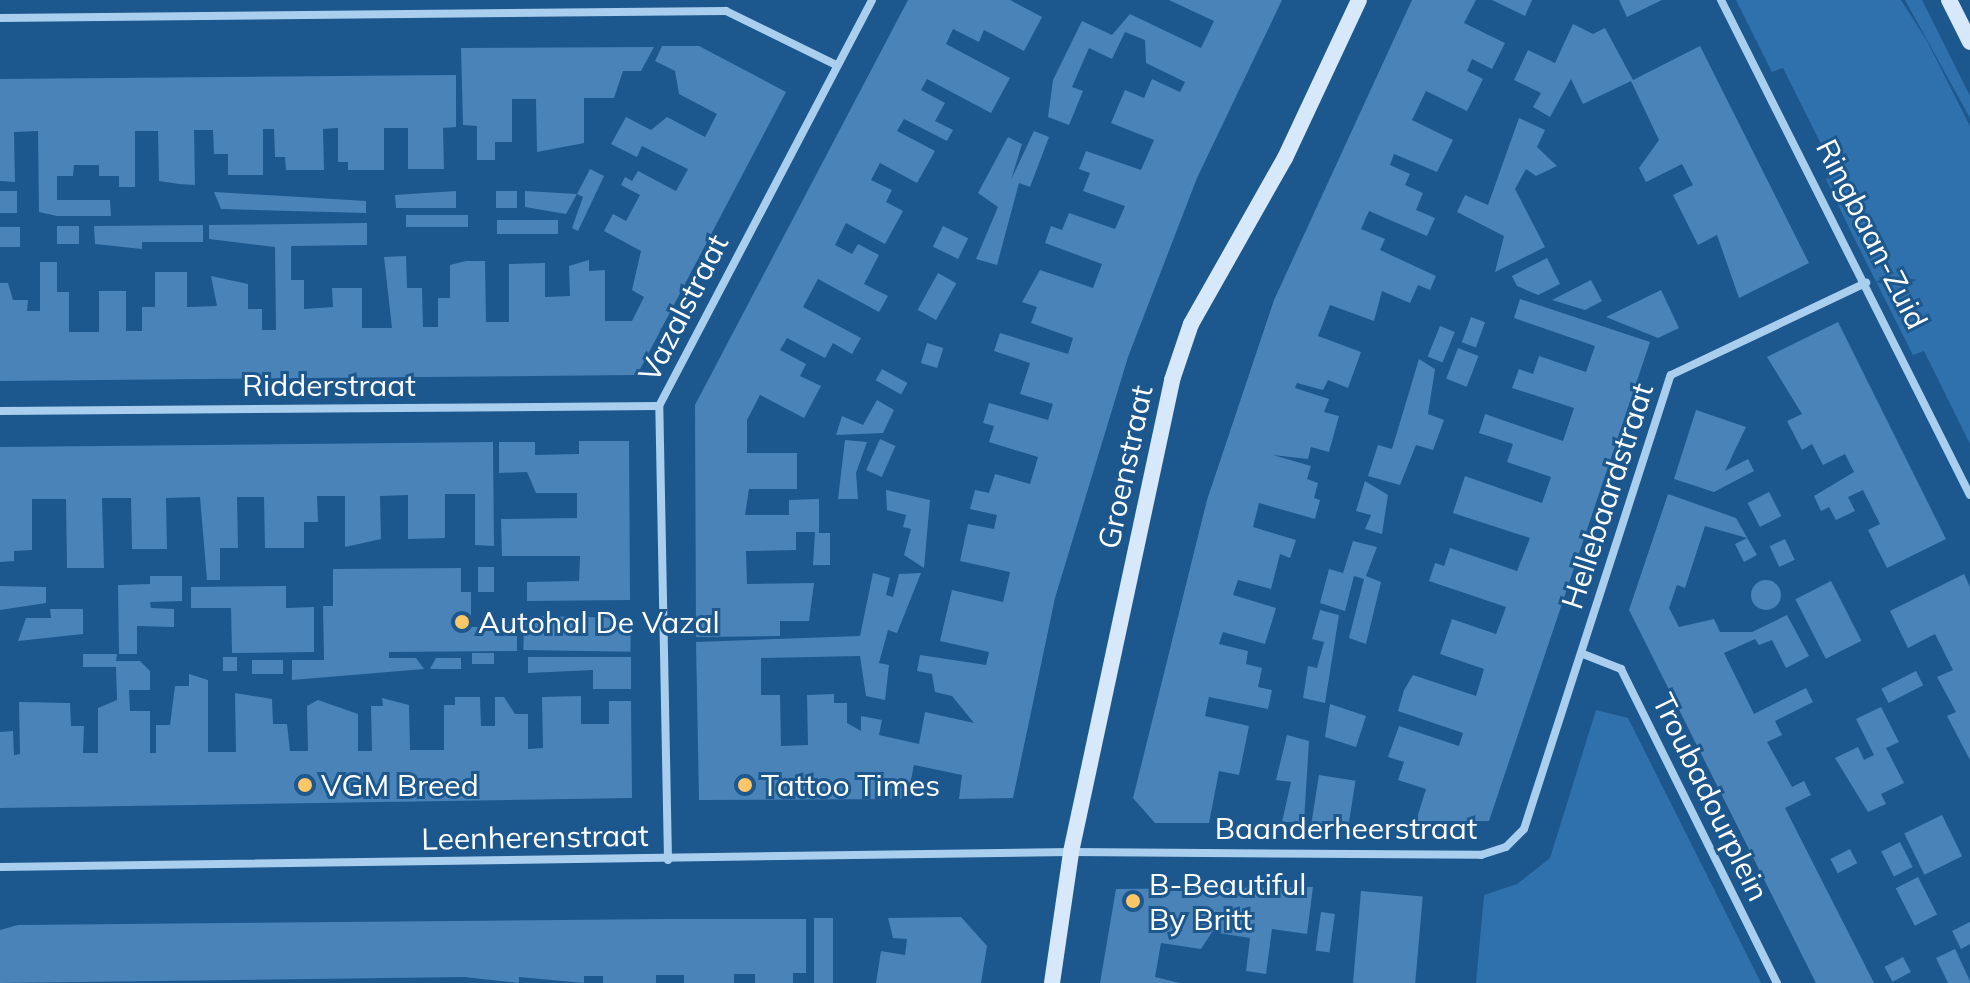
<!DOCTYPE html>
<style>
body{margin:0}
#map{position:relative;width:1970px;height:983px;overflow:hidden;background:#1c578e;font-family:Mulish,sans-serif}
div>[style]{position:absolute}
.green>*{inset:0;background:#2f71ac}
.building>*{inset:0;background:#4983b8;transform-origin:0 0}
.round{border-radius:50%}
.street>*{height:8px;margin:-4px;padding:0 4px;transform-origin:4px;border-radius:4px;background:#a9ceee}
.secondary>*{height:16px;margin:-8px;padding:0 8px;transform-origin:8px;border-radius:8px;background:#d6e8fa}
.dots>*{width:22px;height:22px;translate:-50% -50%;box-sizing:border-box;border:4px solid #1c578e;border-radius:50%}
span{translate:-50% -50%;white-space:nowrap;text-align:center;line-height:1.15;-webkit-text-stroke:6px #1c578e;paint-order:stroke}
.street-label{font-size:30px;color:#fff}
.poi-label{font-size:30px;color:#fff}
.left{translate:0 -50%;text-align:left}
</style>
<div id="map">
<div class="green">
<i style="clip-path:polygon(1736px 0,1901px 0,1927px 41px,1970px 126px,1970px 444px,1924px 351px,1913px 355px,1850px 230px,1826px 179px,1836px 174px,1783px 68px,1772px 72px)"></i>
<i style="clip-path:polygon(1905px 0,1922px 0,1970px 96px,1970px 118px)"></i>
<i style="clip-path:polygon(1596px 710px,1628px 718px,1761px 983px,1476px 983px,1484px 895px,1517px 884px,1550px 858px)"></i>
</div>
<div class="building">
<i style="clip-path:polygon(908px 0,1010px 0,1042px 17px,1024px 51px,984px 30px,979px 42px,953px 29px,946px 44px,1010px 78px,991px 113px,927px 79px,921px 90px,945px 103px,935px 121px,953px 130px,947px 141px,904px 119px,897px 131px,935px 151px,917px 183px,880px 163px,871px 180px,892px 190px,886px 202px,903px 211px,885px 244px,846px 223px,835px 245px,852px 254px,858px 244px,879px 255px,864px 284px,888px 296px,879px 312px,818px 279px,803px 307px,861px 338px,852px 354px,833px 343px,825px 358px,787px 338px,780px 350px,806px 364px,800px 376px,821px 386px,804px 418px,760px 395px,747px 420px,747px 453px,797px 453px,797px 489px,749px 489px,745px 515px,789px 515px,789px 500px,819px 499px,819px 533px,830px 533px,830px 565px,813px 565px,815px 532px,796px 532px,796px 550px,746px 551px,747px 584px,814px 583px,809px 621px,780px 621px,780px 636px,696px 637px,695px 405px)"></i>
<i style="clip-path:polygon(1169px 0,1282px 0,1197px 178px,1128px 357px,1055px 598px,1013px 798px,959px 799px,962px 775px,914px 765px,907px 799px,699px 800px,696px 642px,860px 636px,873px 573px,890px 578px,886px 595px,893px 597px,899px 574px,921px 573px,897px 633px,888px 630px,879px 663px,889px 665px,885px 700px,866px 696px,860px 656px,761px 658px,761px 695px,780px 695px,781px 746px,808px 745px,807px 695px,834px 694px,834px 703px,847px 703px,847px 723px,861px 731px,861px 716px,882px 720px,879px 735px,919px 744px,925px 712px,974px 723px,952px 696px,935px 692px,932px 674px,917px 671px,920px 655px,986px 665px,989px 652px,940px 641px,952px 590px,1003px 602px,1010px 572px,960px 561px,968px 524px,994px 529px,997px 515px,970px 509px,975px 490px,989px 493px,995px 474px,1030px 484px,1038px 457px,989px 442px,994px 426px,983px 423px,989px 403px,1048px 420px,1053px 404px,1020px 394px,1030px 363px,994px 351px,1000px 333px,1068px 354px,1073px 338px,1031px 323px,1037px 307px,1022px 302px,1040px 270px,1093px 288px,1102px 264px,1045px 243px,1051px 226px,1062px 230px,1069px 213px,1115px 229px,1125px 206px,1083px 191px,1090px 173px,1079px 169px,1086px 151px,1141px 170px,1154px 140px,1111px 123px,1125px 90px,1144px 98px,1152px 79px,1180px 92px,1185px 82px,1146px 63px,1145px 40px,1125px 32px,1112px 59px,1089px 48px,1072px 87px,1083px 91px,1069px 125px,1048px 117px,1053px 80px,1082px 21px,1112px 35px,1130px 14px,1201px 48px,1214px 21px)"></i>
<i style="clip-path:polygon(1412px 0,1476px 0,1464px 23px,1505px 43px,1492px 69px,1472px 59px,1467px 71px,1483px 79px,1467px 111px,1426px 91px,1412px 120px,1453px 140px,1437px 172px,1394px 154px,1390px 165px,1410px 174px,1405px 185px,1423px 193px,1416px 210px,1435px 218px,1427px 236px,1369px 211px,1361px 229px,1385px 239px,1380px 250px,1436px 276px,1430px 290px,1418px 285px,1410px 303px,1382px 291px,1374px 321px,1330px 305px,1318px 336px,1361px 352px,1348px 388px,1328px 380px,1323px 390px,1297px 383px,1295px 388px,1329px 399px,1324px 412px,1339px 416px,1329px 452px,1311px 447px,1308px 459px,1273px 455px,1311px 466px,1307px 479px,1318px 483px,1314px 498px,1320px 500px,1315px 519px,1259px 503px,1253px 527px,1296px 540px,1290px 558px,1280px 554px,1271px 589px,1238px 580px,1233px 595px,1276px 608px,1265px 644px,1223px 632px,1219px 644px,1248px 651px,1246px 664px,1262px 668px,1258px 687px,1272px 690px,1268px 709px,1209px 697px,1205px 716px,1249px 726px,1239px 775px,1219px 771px,1209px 823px,1155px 823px,1133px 798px,1207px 500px,1274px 300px)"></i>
<i style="clip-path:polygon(1492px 0,1532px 0,1525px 16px)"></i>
<i style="clip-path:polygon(1619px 0,1662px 0,1627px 17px)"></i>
<i style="clip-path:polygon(1573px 24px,1593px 34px,1605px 28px,1633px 80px,1700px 46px,1809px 263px,1739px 298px,1717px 235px,1698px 245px,1673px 195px,1693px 185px,1682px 164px,1646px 182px,1639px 168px,1659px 140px,1631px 81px,1583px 104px,1571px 79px,1550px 117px,1533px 107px,1541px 93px,1514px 80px,1528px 50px,1555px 63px)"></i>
<i style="clip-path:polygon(662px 46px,699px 46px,786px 92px,637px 375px,0 381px,0 283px,8px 283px,13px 300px,28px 300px,27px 311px,40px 311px,40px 262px,57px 262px,57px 292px,69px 292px,69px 332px,99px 332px,99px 291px,126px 291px,126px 331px,142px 331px,142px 307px,155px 307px,155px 272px,187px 272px,187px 307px,217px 306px,211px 276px,248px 284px,248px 309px,262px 309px,262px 330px,276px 330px,275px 247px,209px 239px,209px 225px,367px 223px,367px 245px,291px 246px,291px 280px,304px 280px,304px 309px,333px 307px,332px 288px,362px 288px,362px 328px,392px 328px,384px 257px,406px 256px,407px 288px,422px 288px,423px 327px,438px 327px,438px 298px,450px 298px,450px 265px,466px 261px,485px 261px,486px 322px,509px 322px,509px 264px,545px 263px,545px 297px,570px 296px,569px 266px,589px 260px,589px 271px,605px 270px,605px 321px,632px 321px,644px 297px,632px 290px,641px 251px,604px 231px,613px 214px,626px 221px,640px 195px,621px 185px,625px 177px,632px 181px,638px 171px,676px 191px,688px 169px,642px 146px,637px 157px,611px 144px,626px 117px,651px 130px,667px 117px,705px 137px,717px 114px,679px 94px,675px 71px,655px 61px)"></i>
<i style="clip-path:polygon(654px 47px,641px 71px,623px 71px,614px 98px,584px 98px,584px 143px,537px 152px,536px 99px,512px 99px,512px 142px,495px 142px,495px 160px,477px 160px,477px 126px,463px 125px,461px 48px)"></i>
<i style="clip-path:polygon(456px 75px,456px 127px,443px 128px,444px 169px,408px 169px,408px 128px,384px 128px,384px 170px,348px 170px,348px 162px,338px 162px,338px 128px,323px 129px,324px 170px,286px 170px,285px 157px,275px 157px,274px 129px,263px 129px,263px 175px,228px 175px,228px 154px,214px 154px,213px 130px,194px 130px,195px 185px,179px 184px,159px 181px,158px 131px,135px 131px,135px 187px,119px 187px,119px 176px,99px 176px,99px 165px,74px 165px,73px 176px,57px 176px,57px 200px,110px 200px,111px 216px,57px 216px,39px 212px,38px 131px,14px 132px,15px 182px,0 181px,0 79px)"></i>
<i style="clip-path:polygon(1519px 118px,1545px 130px,1537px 147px,1557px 166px,1536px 176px,1526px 169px,1515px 189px,1545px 247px,1495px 272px,1504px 236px,1457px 212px,1465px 195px,1488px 205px)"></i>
<i style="clip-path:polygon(1034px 131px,1049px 137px,1030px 187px,1019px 183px,997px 265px,976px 259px,998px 207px,978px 193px,1008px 137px,1022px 144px,1011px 180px)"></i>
<i style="clip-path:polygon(590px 169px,604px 176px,578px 231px,572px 228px,583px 197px,577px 194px,566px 214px,525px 207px,525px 191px,577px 194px)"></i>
<i style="left:0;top:191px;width:17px;height:22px"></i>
<i style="clip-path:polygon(456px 191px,456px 208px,396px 208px,395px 195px)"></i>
<i style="left:496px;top:191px;width:21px;height:17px"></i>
<i style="clip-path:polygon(214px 192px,366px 201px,366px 213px,221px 209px)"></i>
<i style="left:406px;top:215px;width:62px;height:12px"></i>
<i style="left:558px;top:220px;width:14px;height:61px;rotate:90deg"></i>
<i style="clip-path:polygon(203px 225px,203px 242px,142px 242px,142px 249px,95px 244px,94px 226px)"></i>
<i style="left:57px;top:226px;width:22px;height:18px"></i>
<i style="left:943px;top:226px;width:28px;height:23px;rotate:26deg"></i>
<i style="left:0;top:227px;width:20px;height:20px"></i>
<i style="clip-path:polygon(1547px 258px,1560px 284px,1538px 295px,1517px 286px,1512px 276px)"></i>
<i style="left:938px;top:273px;width:21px;height:42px;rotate:29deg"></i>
<i style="clip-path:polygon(1591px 280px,1602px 301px,1585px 310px,1552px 300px)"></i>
<i style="clip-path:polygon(1661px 290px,1679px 328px,1658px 338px,1606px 317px)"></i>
<i style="clip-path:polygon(1520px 299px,1650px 342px,1489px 821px,1416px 821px,1426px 789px,1398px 780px,1404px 762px,1388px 757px,1399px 726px,1459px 746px,1463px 733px,1398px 711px,1404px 690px,1413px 675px,1476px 696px,1484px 669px,1440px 654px,1452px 619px,1496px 634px,1506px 607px,1429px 581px,1435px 563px,1444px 566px,1450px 548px,1517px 571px,1530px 538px,1453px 513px,1465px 476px,1542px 503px,1551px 477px,1507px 462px,1513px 444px,1479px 433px,1485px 414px,1563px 441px,1574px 408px,1512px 388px,1519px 369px,1533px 374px,1539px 356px,1586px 372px,1595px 346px,1514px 318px)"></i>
<i style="left:1471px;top:317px;width:15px;height:27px;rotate:20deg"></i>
<i style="clip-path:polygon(1838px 322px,1946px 539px,1887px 568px,1868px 530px,1880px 524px,1863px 490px,1848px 497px,1855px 511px,1836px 520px,1829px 507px,1821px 511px,1814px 496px,1854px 472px,1845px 454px,1823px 465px,1812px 444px,1802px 450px,1787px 421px,1802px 414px,1767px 357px)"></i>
<i style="left:1440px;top:326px;width:16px;height:33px;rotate:22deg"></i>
<i style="left:927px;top:343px;width:17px;height:21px;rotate:17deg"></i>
<i style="left:1458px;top:348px;width:22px;height:33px;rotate:21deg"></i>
<i style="clip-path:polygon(1419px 359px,1435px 369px,1428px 414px,1444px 420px,1433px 450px,1416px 445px,1400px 485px,1368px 476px,1378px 445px,1392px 449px)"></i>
<i style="left:882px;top:369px;width:29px;height:13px;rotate:29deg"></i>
<i style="clip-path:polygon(877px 400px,894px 410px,883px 433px,836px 435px,842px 416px,863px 425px)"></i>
<i style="clip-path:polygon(1696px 410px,1746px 427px,1725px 471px,1748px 459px,1754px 471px,1714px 492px,1674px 479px)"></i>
<i style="left:880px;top:439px;width:17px;height:34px;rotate:24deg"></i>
<i style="clip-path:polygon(845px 440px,867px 442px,856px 473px,858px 499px,838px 499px)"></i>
<i style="clip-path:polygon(579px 441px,629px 441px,630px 600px,527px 601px,527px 582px,579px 581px,580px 556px,502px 556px,501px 519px,577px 518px,577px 493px,536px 493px,527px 472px,499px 473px,499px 442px,535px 442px,535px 455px,579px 454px)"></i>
<i style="clip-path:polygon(493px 442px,494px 546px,475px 545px,475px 494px,445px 494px,445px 538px,408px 539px,408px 495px,380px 496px,381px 539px,345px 547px,345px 496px,317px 496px,318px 522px,304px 522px,304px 548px,265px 548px,264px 497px,237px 497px,238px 548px,220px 548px,220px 580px,207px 580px,200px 497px,166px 498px,167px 549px,132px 549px,131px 498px,102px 498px,104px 568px,67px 568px,66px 499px,32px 499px,32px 550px,14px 551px,14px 561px,0 562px,0 447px)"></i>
<i style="clip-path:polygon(1365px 481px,1388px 495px,1382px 534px,1365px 529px,1371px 515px,1356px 511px)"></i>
<i style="clip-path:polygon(886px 490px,930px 500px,924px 568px,904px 555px,911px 529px,903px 527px,906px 515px,887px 510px)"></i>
<i style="left:1769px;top:492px;width:27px;height:24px;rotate:63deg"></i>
<i style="clip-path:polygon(1668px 494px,1736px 518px,1757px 555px,1744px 562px,1735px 544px,1747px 538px,1705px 526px,1685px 588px,1677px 585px,1669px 608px,1679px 627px,1714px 619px,1720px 632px,1752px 632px,1787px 615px,1809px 656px,1786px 668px,1772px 640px,1759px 645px,1755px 639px,1724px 653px,1754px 714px,1806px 688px,1813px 702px,1775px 721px,1782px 735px,1767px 742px,1792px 787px,1804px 781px,1811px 795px,1785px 808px,1874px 983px,1816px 983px,1629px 610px)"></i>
<i style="left:1785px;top:539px;width:23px;height:17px;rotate:65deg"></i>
<i style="clip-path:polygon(1353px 541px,1377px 547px,1366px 576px,1381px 582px,1366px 644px,1349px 638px,1364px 579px,1354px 576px,1345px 611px,1320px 603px,1329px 569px,1343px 573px)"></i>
<i style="left:478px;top:567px;width:16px;height:25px"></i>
<i style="clip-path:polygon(461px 568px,461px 592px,471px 592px,471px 627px,517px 627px,517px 651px,389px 652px,389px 658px,416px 658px,424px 669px,292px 680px,292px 660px,324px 660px,323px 606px,333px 606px,333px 569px)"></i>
<i style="clip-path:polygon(1964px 574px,1970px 587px,1970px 760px,1947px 716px,1956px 712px,1937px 677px,1953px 670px,1935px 634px,1908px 648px,1890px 611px)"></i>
<i style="clip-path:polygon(150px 576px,182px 576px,182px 601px,150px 602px,151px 608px,174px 609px,174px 627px,137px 626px,137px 654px,119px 654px,118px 585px,150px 584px)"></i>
<i class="round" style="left:1751px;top:580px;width:30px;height:30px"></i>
<i style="left:1831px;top:581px;width:67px;height:40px;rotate:63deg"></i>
<i style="clip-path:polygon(0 586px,46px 587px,46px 603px,0 610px)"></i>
<i style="clip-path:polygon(286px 586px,286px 608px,314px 607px,314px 652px,232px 653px,231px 608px,191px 608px,191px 587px)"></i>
<i style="clip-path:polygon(50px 609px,83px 609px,83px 634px,18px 641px,26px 618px,51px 618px)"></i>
<i style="clip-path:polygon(1320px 610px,1339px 615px,1325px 703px,1303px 698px,1308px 666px,1317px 668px,1324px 642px,1312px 639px)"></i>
<i style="left:524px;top:616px;width:107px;height:34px;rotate:1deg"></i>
<i style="left:472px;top:653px;width:22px;height:11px"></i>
<i style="clip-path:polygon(83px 654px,117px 654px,116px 661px,140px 661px,150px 671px,150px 690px,129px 690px,130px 711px,150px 711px,150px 753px,156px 753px,156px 725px,170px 725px,175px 686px,189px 686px,189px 674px,208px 680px,208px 752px,236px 752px,235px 693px,272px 699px,273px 724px,287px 724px,290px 751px,308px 751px,307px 706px,318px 700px,358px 714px,358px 751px,372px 751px,371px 706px,383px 706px,382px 698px,409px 705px,410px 750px,444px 750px,444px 705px,455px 705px,455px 697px,480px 697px,481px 726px,495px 726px,495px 697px,504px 697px,515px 714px,528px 714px,528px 749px,543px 748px,542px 697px,581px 696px,581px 724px,609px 724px,609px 701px,631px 701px,632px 798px,0 808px,0 732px,13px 731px,14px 755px,20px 754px,19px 702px,70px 703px,71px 726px,84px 726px,83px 753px,98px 753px,98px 708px,117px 700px,116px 667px,83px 667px)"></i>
<i style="left:223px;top:657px;width:14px;height:14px"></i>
<i style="clip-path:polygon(528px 657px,631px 657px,631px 689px,593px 689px,593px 670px,528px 673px)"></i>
<i style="clip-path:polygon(436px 658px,461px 658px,461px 669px,430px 669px)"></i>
<i style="left:252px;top:660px;width:31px;height:14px"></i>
<i style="left:1916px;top:671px;width:16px;height:39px;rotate:63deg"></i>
<i style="clip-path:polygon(1330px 704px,1366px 716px,1356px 747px,1325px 737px)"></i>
<i style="clip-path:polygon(1881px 707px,1899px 742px,1886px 748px,1904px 783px,1881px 794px,1886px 804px,1868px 812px,1835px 758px,1858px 747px,1864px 760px,1874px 755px,1856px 719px)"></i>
<i style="clip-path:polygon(1287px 735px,1309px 741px,1304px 822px,1282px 822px,1291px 782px,1276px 780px)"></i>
<i style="left:1319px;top:775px;width:37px;height:48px;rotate:9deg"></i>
<i style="left:1942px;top:815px;width:46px;height:42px;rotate:64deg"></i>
<i style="left:1900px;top:842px;width:28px;height:21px;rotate:63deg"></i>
<i style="left:1850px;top:849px;width:16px;height:22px;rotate:63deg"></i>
<i style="left:1918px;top:877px;width:42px;height:25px;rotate:63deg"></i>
<i style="clip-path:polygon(1313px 887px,1307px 934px,1272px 929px,1266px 974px,1246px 971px,1250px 938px,1212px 932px,1201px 949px,1161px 943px,1155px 977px,1180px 983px,1100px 983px,1116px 889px)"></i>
<i style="left:1361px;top:891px;width:62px;height:92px;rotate:5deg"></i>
<i style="left:1321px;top:912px;width:14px;height:39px;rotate:8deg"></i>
<i style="clip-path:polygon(961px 917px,987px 946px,981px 983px,876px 983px,881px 951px,905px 955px,907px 939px,893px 938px,888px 918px)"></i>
<i style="left:814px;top:918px;width:19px;height:65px"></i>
<i style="clip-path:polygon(667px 919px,806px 919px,806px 973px,793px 973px,793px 983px,755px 983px,755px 974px,734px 974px,734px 983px,684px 983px,684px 975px,656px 975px,656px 983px,603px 983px,603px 976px,584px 976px,584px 983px,519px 977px,519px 983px,464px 977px,0 983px,0 930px,18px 925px)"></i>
<i style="clip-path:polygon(1970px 922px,1970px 944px,1961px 949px,1952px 931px)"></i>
<i style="clip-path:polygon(1955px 949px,1970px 981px,1970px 983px,1948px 983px,1936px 958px)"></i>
<i style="left:1903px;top:957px;width:17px;height:21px;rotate:62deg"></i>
</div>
<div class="street">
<i style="left:1721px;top:0;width:554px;rotate:63.3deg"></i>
<i style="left:0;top:18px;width:726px;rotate:-0.55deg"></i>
<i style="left:726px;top:11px;width:123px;rotate:26.1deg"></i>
<i style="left:0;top:411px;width:659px;rotate:-0.43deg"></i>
<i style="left:1583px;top:654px;width:41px;rotate:21.5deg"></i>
<i style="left:1621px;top:669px;width:351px;rotate:63.6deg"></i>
<i style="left:668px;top:860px;width:454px;rotate:-91.1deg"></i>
<i style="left:659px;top:406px;width:458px;rotate:-62.3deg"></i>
<i style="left:0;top:867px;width:1071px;rotate:-0.8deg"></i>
<i style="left:1071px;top:852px;width:410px;rotate:0.4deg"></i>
<i style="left:1481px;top:855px;width:26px;rotate:-18deg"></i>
<i style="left:1506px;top:847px;width:25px;rotate:-45deg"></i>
<i style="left:1524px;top:829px;width:477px;rotate:-72.1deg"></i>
<i style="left:1671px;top:375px;width:216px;rotate:-25.3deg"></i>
</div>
<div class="secondary">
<i style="left:1949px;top:0;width:47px;rotate:63.4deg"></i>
<i style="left:1052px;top:983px;width:132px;rotate:-81.7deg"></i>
<i style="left:1071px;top:852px;width:483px;rotate:-77.9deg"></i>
<i style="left:1172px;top:380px;width:59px;rotate:-71.3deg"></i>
<i style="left:1191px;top:324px;width:191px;rotate:-60.5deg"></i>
<i style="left:1285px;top:158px;width:174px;rotate:-64.9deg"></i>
</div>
<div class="dots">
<i style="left:462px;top:622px;background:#fec667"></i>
<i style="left:305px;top:785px;background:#fec667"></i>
<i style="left:745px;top:785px;background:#fec667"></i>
<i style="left:1133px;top:901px;background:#fec667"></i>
</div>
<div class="street-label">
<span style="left:1872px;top:234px;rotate:63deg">Ringbaan-Zuid</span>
<span style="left:683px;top:308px;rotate:-63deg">Vazalstraat</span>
<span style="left:329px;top:385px">Ridderstraat</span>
<span style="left:1125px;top:467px;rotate:-78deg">Groenstraat</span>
<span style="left:1607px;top:496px;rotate:-72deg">Hellebaardstraat</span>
<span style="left:1711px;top:797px;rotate:64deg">Troubadourplein</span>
<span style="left:1346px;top:828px">Baanderheerstraat</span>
<span style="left:535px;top:837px;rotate:-1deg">Leenherenstraat</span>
</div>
<div class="poi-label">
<span class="left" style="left:478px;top:622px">Autohal De Vazal</span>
<span class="left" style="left:321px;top:785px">VGM Breed</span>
<span class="left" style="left:761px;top:785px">Tattoo Times</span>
<span class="left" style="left:1149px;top:901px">B-Beautiful<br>By Britt</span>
</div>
</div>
